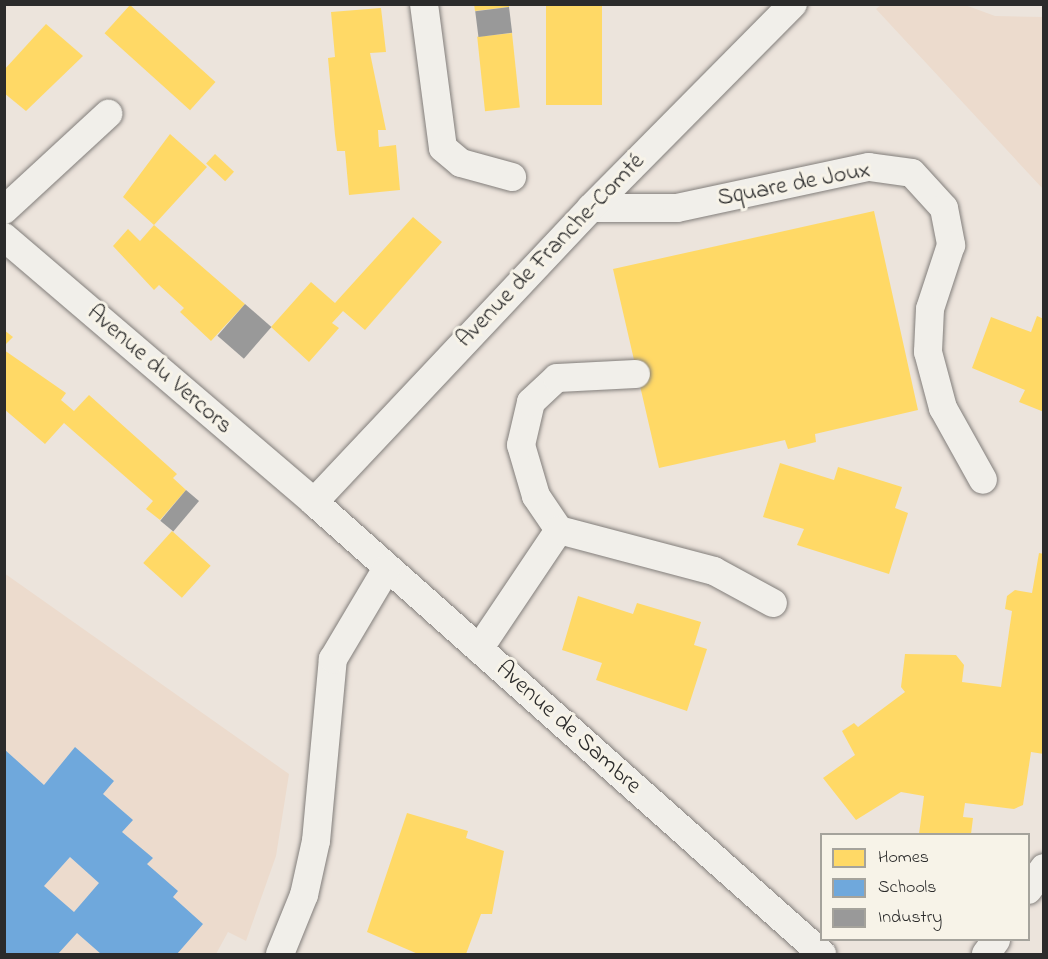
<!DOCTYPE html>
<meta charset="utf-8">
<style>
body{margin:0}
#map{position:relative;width:1048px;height:959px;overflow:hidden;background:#ece4dc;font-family:"Indie Flower",sans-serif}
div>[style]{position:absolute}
.built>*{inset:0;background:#ecdbcd}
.homes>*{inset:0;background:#ffd966;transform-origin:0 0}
.schools>*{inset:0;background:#6fa8dc}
.industry>*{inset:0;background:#999;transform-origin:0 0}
.roads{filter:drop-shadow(0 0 2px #827e7b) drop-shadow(0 0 2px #827e7b)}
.street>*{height:28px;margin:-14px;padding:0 14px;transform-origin:14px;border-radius:14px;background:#f1efea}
span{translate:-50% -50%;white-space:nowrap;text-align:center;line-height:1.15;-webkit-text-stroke:6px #f7f3e8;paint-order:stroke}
.street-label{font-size:24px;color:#2b2b2b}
.frame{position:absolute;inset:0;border:6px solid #2b2b2b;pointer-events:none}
.legend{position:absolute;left:820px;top:833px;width:210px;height:108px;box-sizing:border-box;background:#f7f3e8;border:2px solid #a5a39c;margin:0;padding:8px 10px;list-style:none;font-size:18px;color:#2b2b2b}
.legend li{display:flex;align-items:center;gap:12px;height:30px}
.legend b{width:30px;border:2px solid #a5a39c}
</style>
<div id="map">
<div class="built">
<i style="clip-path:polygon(881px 5px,965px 5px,995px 16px,1043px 17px,1043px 189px,876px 9px)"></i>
<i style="clip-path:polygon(4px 573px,289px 774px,276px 856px,246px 941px,228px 932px,216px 954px,5px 954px)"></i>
</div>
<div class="homes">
<i style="clip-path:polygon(474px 4px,509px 4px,509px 7px,475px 11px)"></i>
<i style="left:546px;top:4px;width:56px;height:101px"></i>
<i style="left:130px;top:5px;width:115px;height:38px;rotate:42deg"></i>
<i style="clip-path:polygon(381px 8px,386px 52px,370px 53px,386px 130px,378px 130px,379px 147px,396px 145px,400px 190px,349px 195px,345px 151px,337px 151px,335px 135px,328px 58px,335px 57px,331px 12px)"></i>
<i style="clip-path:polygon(46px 24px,83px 56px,26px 111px,4px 93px,4px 70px)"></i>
<i style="left:512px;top:33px;width:75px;height:35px;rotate:84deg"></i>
<i style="clip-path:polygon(170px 134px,207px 167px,154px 225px,245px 304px,211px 341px,180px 312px,184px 308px,159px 285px,154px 290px,113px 246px,128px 229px,140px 241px,154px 225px,123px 197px)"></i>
<i style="left:215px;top:154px;width:26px;height:13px;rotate:43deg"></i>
<i style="clip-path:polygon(874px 211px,918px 410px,815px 434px,816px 442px,788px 449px,785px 440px,659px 468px,613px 269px)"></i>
<i style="clip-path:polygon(413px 217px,442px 242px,365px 330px,343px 311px,332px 323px,339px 328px,309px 362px,271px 327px,311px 282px,335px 303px)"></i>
<i style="clip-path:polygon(1037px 316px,1044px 319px,1044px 412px,1019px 402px,1025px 390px,972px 368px,991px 317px,1031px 332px)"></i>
<i style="clip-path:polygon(4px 330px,13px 337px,4px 346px)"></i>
<i style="clip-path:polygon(4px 350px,66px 393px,61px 400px,74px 411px,89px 395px,177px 474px,173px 478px,186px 490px,160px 520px,146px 509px,153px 501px,64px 423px,45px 444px,4px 409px)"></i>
<i style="clip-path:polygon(780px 463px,834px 480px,838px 467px,902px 487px,895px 508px,908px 513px,889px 574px,797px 545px,804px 529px,763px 517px)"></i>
<i style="left:172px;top:531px;width:52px;height:43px;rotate:42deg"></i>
<i style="clip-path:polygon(1039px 553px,1044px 554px,1044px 754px,1031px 752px,1023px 805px,1014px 809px,965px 803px,963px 817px,973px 818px,971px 834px,919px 834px,924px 796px,901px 792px,856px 820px,823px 778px,855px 755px,842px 731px,854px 723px,858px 727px,905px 692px,901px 687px,905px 654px,956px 655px,964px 665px,962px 682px,1001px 687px,1012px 611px,1005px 609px,1007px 596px,1015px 590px,1032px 593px)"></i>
<i style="clip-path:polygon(578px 596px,633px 614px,637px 603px,701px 622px,694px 645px,707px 649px,687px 711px,596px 680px,602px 663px,562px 650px)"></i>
<i style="clip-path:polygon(407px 813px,468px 831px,466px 838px,504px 851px,492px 914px,481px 914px,466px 954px,418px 954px,367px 932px)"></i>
</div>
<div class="schools">
<i style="clip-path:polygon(evenodd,75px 747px,114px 781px,103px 794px,133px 820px,122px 832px,153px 858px,147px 864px,178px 891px,173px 897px,203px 924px,177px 954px,101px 954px,77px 933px,58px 954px,4px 954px,4px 749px,44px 785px,75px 747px,70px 857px,99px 883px,74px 912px,44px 886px,70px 857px)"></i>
</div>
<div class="industry">
<i style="left:509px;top:7px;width:26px;height:34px;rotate:83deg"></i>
<i style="left:245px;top:304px;width:35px;height:42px;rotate:41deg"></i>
<i style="left:186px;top:490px;width:17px;height:40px;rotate:40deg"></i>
</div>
<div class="roads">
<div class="street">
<i style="left:424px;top:4px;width:145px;rotate:82.5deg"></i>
<i style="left:443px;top:148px;width:23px;rotate:40deg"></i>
<i style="left:461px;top:163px;width:53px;rotate:15.4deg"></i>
<i style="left:591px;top:208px;width:86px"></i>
<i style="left:677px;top:208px;width:196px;rotate:-12.1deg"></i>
<i style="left:869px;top:167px;width:43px;rotate:7.9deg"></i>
<i style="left:912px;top:173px;width:47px;rotate:47.6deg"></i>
<i style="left:944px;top:208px;width:38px;rotate:79deg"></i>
<i style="left:951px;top:245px;width:67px;rotate:108.2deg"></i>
<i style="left:930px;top:309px;width:43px;rotate:92.7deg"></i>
<i style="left:928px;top:352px;width:58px;rotate:75deg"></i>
<i style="left:943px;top:408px;width:82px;rotate:60.9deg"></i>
<i style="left:4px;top:210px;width:142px;rotate:-42.7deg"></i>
<i style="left:4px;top:237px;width:408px;rotate:40.5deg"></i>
<i style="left:314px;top:502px;width:680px;rotate:41.66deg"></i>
<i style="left:314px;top:502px;width:404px;rotate:-46.7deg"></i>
<i style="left:591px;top:208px;width:287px;rotate:-45.3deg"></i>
<i style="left:559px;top:530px;width:41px;rotate:-124.1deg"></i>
<i style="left:536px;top:496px;width:53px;rotate:-106.4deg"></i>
<i style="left:521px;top:445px;width:44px;rotate:-76.9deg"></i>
<i style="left:531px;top:402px;width:35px;rotate:-43deg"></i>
<i style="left:557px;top:378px;width:79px;rotate:-2.9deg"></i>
<i style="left:479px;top:649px;width:143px;rotate:-56.1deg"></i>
<i style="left:559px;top:530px;width:160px;rotate:14.8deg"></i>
<i style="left:714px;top:571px;width:67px;rotate:28.5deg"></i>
<i style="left:1028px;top:890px;width:27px;rotate:-54deg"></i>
<i style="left:280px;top:954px;width:64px;rotate:-67.9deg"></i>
<i style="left:304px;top:895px;width:55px;rotate:-77.5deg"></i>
<i style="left:316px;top:841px;width:183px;rotate:-84.7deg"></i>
<i style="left:333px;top:659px;width:106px;rotate:-59.3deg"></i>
<i style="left:986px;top:954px;width:17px;rotate:-54deg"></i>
</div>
</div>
<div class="street-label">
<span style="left:794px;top:185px;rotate:-11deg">Square de Joux</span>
<span style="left:551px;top:251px;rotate:-46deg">Avenue de Franche-Comté</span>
<span style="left:159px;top:370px;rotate:41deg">Avenue du Vercors</span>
<span style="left:568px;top:728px;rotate:42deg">Avenue de Sambre</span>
</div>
<div class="frame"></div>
<ul class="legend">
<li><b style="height:16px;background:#ffd966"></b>Homes</li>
<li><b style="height:16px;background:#6fa8dc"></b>Schools</li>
<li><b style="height:16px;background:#999"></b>Industry</li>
</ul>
</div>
